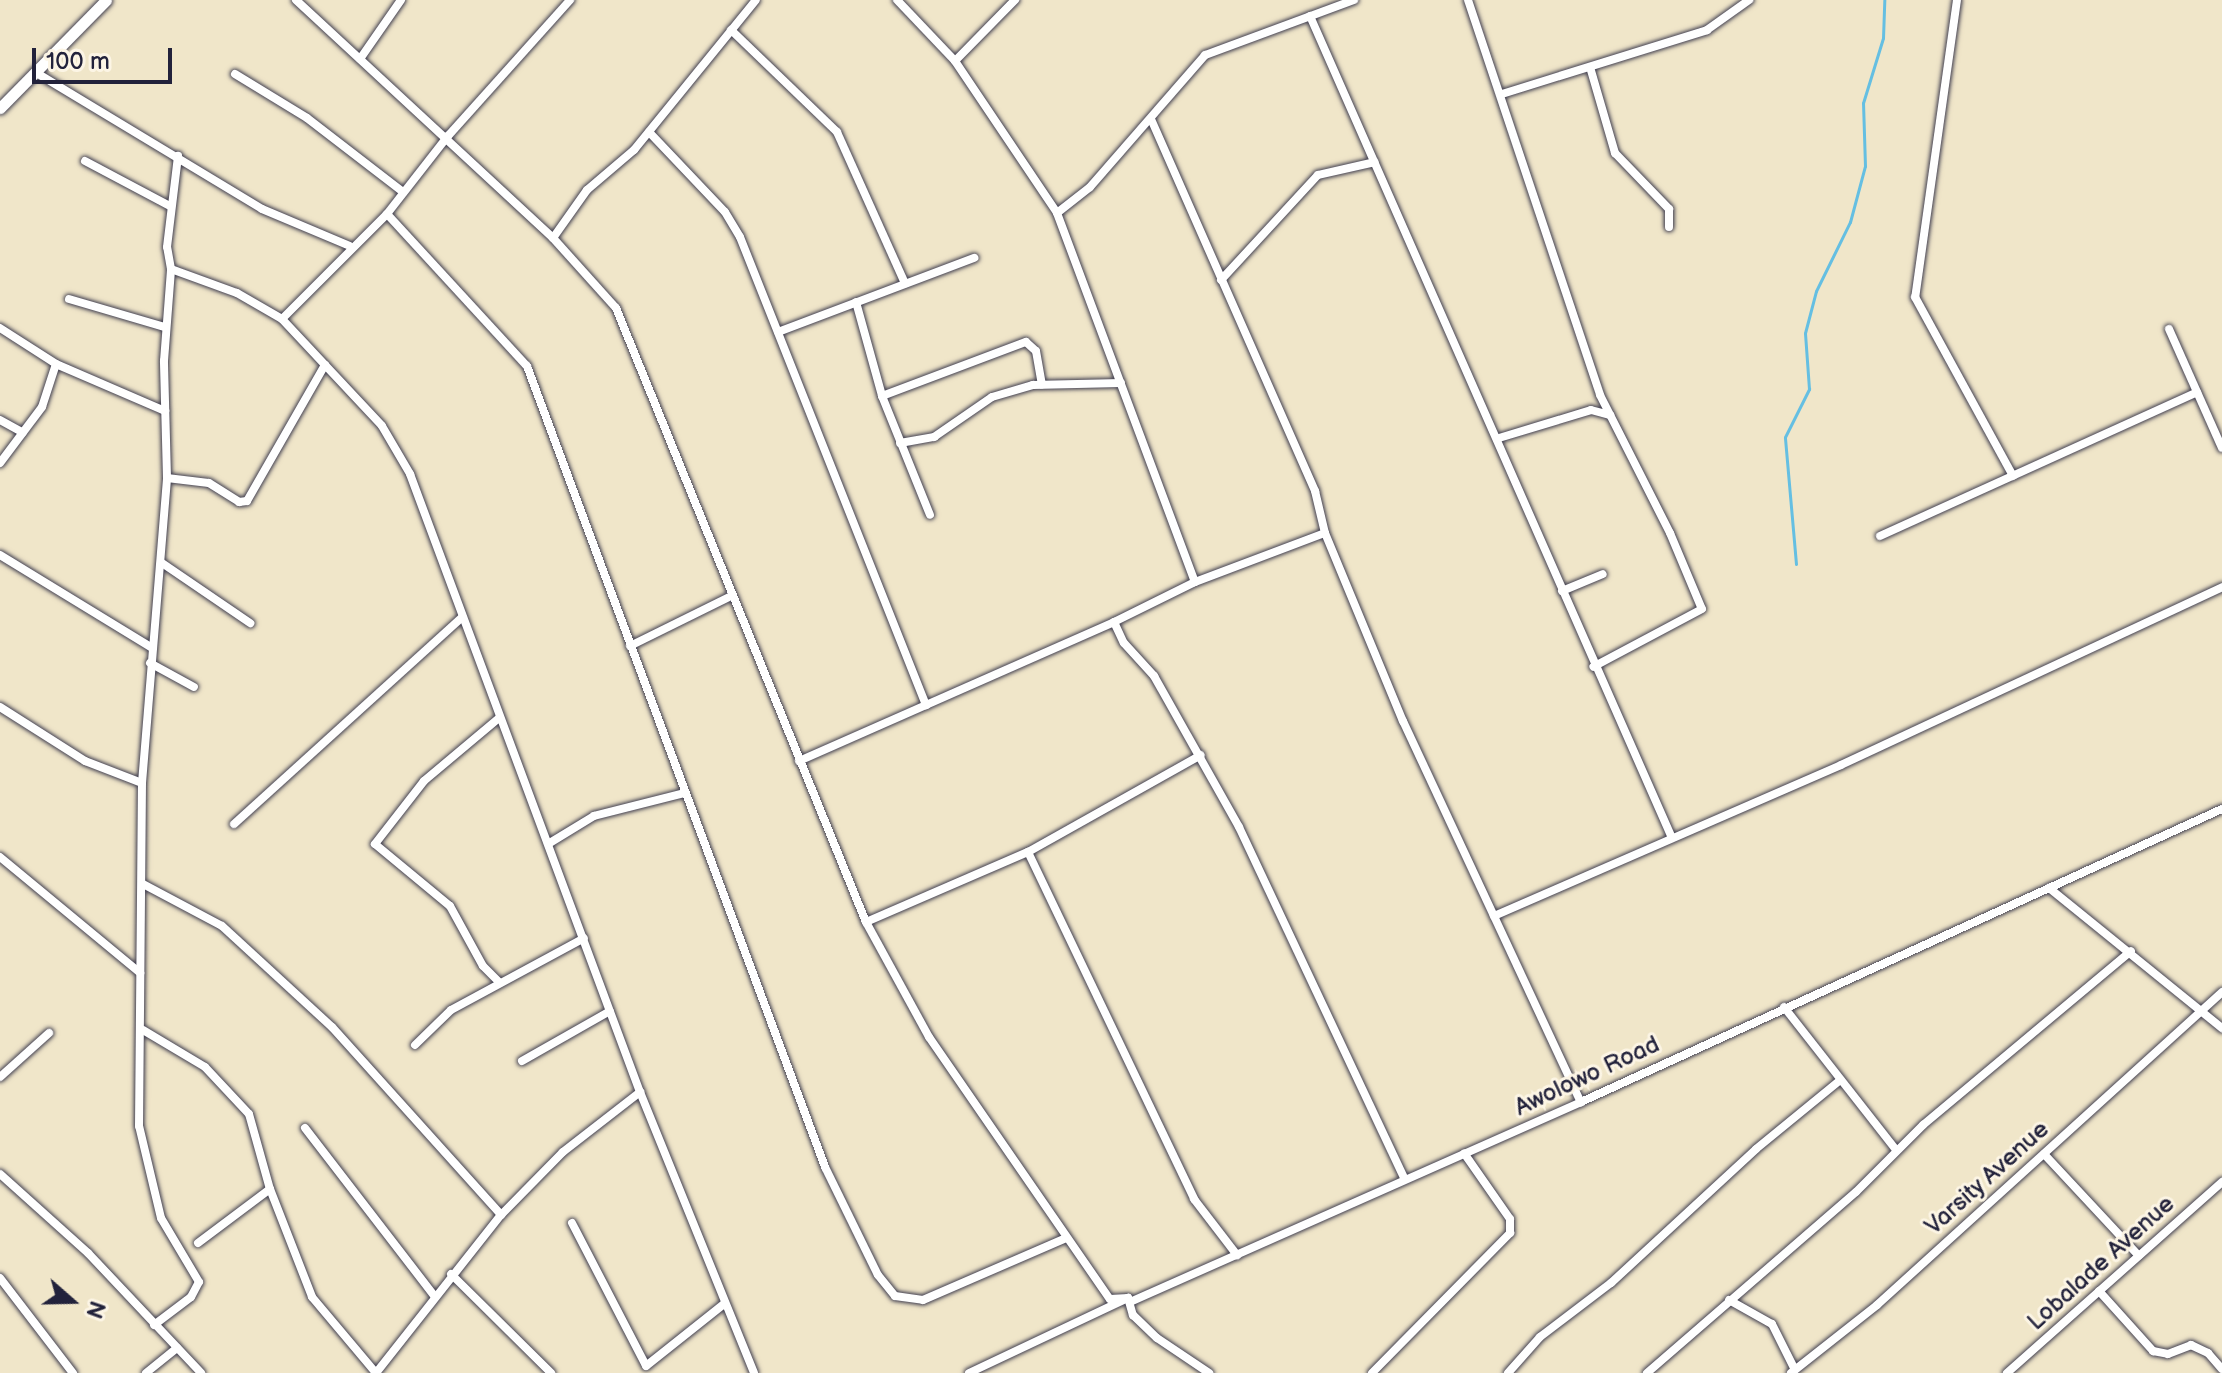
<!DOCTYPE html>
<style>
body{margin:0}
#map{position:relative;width:2222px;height:1373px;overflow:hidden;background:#f0e6c9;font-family:"Balsamiq Sans",sans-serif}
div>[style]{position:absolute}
.stream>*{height:3px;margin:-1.5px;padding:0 1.5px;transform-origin:1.5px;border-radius:1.5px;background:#65bfe2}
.roads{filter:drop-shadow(0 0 2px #413f50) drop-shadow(0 0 2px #413f50)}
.minor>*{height:8px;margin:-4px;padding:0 4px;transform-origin:4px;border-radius:4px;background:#fff}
.tertiary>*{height:11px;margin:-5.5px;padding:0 5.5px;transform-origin:5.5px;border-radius:5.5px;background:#fff}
span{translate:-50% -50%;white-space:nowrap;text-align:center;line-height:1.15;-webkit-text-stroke:6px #fcf5e5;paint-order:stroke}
.street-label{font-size:24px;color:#22223b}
.north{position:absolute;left:32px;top:1261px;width:80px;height:80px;-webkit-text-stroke:6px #fcf5e5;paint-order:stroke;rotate:110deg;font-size:22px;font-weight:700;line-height:32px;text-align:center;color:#22223b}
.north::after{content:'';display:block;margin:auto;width:28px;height:36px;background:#22223b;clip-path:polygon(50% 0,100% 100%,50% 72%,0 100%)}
.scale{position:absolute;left:32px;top:48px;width:140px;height:36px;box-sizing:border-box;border:4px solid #22223b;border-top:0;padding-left:10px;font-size:24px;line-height:28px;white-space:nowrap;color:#22223b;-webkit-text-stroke:6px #fcf5e5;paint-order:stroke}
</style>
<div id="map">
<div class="stream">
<i style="left:1796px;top:564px;width:127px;rotate:-95deg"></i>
<i style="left:1785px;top:437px;width:54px;rotate:-63.4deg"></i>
<i style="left:1809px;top:389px;width:56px;rotate:-94.1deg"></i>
<i style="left:1805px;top:333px;width:43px;rotate:-75.3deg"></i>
<i style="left:1816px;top:291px;width:77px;rotate:-63.8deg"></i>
<i style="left:1850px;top:222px;width:58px;rotate:-75deg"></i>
<i style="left:1865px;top:166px;width:63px;rotate:-91.8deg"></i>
<i style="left:1863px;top:103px;width:68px;rotate:-72.9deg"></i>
<i style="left:1883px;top:38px;width:38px;rotate:-88deg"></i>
</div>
<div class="roads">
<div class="minor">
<i style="left:296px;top:0;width:350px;rotate:42.8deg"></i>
<i style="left:553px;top:238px;width:94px;rotate:48deg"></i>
<i style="left:616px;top:308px;width:663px;rotate:67.85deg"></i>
<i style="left:866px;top:922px;width:131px;rotate:61.3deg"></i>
<i style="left:929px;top:1037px;width:318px;rotate:55.4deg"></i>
<i style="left:1110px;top:1299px;width:18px;rotate:-3deg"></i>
<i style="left:1128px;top:1298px;width:18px;rotate:74deg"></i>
<i style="left:1133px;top:1315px;width:33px;rotate:44deg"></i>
<i style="left:1157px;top:1338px;width:63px;rotate:33.9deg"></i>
<i style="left:897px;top:0;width:84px;rotate:46.4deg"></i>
<i style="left:955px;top:61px;width:183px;rotate:56.1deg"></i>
<i style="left:1057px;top:213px;width:394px;rotate:69.5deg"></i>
<i style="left:1468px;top:0;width:416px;rotate:71.5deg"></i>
<i style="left:1600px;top:395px;width:155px;rotate:63.1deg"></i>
<i style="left:1670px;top:533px;width:82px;rotate:67.2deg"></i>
<i style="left:1702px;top:609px;width:123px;rotate:152deg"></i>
<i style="left:1957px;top:0;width:300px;rotate:98deg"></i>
<i style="left:1915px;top:297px;width:204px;rotate:61.3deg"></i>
<i style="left:1310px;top:16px;width:898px;rotate:66.23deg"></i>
<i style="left:731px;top:30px;width:147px;rotate:43.9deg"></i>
<i style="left:837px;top:132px;width:166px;rotate:65.8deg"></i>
<i style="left:360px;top:59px;width:72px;rotate:-55.2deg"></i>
<i style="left:955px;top:61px;width:86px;rotate:-45.5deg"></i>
<i style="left:1590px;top:67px;width:90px;rotate:73.8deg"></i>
<i style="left:1615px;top:153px;width:78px;rotate:46deg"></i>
<i style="left:1669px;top:209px;width:18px;rotate:90deg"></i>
<i style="left:35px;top:72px;width:265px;rotate:31.1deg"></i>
<i style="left:262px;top:209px;width:95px;rotate:22.8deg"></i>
<i style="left:235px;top:74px;width:84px;rotate:31.4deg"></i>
<i style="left:307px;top:118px;width:121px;rotate:37.6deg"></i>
<i style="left:1502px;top:94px;width:215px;rotate:-17.3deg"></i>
<i style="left:1707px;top:30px;width:52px;rotate:-35.5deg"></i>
<i style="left:1151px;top:119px;width:407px;rotate:66.2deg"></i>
<i style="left:1315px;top:491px;width:43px;rotate:76.6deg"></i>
<i style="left:1325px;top:533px;width:204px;rotate:67.5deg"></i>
<i style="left:1403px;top:721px;width:421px;rotate:65deg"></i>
<i style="left:649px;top:132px;width:110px;rotate:46.5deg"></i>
<i style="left:725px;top:212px;width:29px;rotate:59deg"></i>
<i style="left:740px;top:237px;width:504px;rotate:68.33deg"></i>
<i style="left:85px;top:161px;width:96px;rotate:27.9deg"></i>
<i style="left:1057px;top:213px;width:42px;rotate:-38.2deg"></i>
<i style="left:1090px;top:187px;width:175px;rotate:-48.9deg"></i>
<i style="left:1205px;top:55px;width:159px;rotate:-20.3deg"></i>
<i style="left:387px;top:214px;width:207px;rotate:47.4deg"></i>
<i style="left:527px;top:366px;width:855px;rotate:69.59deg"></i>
<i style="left:825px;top:1167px;width:120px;rotate:63.9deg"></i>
<i style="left:878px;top:1275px;width:27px;rotate:51deg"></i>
<i style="left:895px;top:1296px;width:28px;rotate:8deg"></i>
<i style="left:923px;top:1300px;width:156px;rotate:-23.4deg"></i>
<i style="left:553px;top:238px;width:59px;rotate:-54.7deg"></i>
<i style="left:587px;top:190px;width:62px;rotate:-40.4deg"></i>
<i style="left:634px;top:150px;width:193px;rotate:-50.9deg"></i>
<i style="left:171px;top:269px;width:70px;rotate:20deg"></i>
<i style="left:237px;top:293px;width:52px;rotate:30deg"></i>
<i style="left:282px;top:319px;width:146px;rotate:46.9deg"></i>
<i style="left:382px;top:426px;width:56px;rotate:59.7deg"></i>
<i style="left:410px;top:474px;width:659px;rotate:69.59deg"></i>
<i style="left:640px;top:1092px;width:303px;rotate:67.9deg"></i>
<i style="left:1221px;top:280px;width:143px;rotate:-47.3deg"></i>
<i style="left:1318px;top:175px;width:58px;rotate:-12.8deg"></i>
<i style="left:69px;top:299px;width:100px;rotate:16.3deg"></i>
<i style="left:856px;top:302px;width:98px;rotate:74.5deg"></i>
<i style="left:882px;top:396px;width:128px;rotate:68deg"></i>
<i style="left:282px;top:319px;width:148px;rotate:-45deg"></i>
<i style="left:387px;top:214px;width:99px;rotate:-52deg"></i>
<i style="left:448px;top:136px;width:183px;rotate:-48.1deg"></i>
<i style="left:0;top:328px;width:67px;rotate:32.7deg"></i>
<i style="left:56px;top:364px;width:119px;rotate:23.3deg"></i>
<i style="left:2169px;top:329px;width:130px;rotate:66deg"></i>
<i style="left:778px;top:332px;width:210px;rotate:-20.7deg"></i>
<i style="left:882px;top:396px;width:154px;rotate:-20.6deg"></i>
<i style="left:1026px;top:342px;width:13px;rotate:42deg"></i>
<i style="left:1036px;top:351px;width:34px;rotate:80deg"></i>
<i style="left:0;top:420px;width:26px;rotate:29deg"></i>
<i style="left:1499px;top:438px;width:96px;rotate:-16.9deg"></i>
<i style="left:1591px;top:410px;width:20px;rotate:15deg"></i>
<i style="left:900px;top:443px;width:35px;rotate:-10deg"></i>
<i style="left:934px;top:437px;width:70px;rotate:-34.6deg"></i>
<i style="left:992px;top:397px;width:43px;rotate:-16.3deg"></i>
<i style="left:1033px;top:385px;width:88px;rotate:-1.3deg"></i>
<i style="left:0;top:463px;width:70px;rotate:-53.1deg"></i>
<i style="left:42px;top:407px;width:45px;rotate:-72deg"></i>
<i style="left:167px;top:478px;width:42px;rotate:6.8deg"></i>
<i style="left:209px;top:483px;width:36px;rotate:32deg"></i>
<i style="left:239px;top:502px;width:8px;rotate:-7deg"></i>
<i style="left:247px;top:501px;width:157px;rotate:-60.2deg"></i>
<i style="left:1880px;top:536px;width:348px;rotate:-24.4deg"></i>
<i style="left:0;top:555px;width:177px;rotate:31.4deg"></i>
<i style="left:162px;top:563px;width:107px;rotate:34.3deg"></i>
<i style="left:1562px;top:591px;width:44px;rotate:-22.5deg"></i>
<i style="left:1114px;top:622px;width:23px;rotate:65deg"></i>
<i style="left:1124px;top:643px;width:45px;rotate:47.7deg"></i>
<i style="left:1154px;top:676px;width:173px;rotate:60.6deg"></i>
<i style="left:1239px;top:827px;width:388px;rotate:64.8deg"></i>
<i style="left:630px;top:646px;width:110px;rotate:-26.3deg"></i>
<i style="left:150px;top:663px;width:50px;rotate:28.6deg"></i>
<i style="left:0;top:707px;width:101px;rotate:32.4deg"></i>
<i style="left:85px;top:761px;width:61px;rotate:21.1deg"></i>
<i style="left:499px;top:718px;width:98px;rotate:140deg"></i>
<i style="left:424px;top:781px;width:80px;rotate:127.9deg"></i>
<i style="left:375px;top:844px;width:97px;rotate:39.6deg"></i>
<i style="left:450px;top:906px;width:68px;rotate:61.2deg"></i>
<i style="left:483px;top:966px;width:24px;rotate:45deg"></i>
<i style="left:799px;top:761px;width:344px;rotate:-23.8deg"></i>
<i style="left:1114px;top:622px;width:90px;rotate:-26.3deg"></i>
<i style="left:1195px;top:582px;width:139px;rotate:-20.7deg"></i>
<i style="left:234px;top:824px;width:308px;rotate:-42.2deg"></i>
<i style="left:548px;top:844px;width:54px;rotate:-31.3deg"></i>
<i style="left:594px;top:816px;width:93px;rotate:-14.3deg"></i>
<i style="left:1028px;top:852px;width:385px;rotate:64.4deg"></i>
<i style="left:1194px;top:1199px;width:71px;rotate:52.5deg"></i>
<i style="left:0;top:857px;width:182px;rotate:39.6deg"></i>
<i style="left:143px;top:884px;width:89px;rotate:28deg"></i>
<i style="left:222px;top:926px;width:149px;rotate:42.6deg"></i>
<i style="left:332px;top:1027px;width:253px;rotate:48deg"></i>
<i style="left:2049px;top:888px;width:223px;rotate:39deg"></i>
<i style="left:1494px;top:916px;width:378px;rotate:-23.5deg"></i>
<i style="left:1841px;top:765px;width:421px;rotate:-25deg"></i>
<i style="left:866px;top:922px;width:176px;rotate:-23.4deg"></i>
<i style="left:1028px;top:852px;width:198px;rotate:-29.3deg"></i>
<i style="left:1784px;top:1007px;width:182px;rotate:51.9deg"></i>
<i style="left:143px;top:1030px;width:72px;rotate:30.8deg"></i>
<i style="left:205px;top:1067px;width:64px;rotate:46.9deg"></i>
<i style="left:249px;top:1114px;width:78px;rotate:74.4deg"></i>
<i style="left:270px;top:1189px;width:116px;rotate:68.7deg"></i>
<i style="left:312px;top:1297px;width:99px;rotate:49.9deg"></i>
<i style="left:415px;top:1045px;width:50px;rotate:-44.2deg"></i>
<i style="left:451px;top:1010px;width:151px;rotate:-28.4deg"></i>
<i style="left:522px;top:1061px;width:101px;rotate:-29.6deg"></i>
<i style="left:0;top:1077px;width:66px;rotate:-41.9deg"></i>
<i style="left:305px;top:1128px;width:213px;rotate:52.4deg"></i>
<i style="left:2044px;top:1154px;width:139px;rotate:47deg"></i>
<i style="left:0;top:1174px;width:118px;rotate:41.9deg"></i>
<i style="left:88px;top:1253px;width:165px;rotate:46.7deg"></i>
<i style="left:572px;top:1223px;width:161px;rotate:62.6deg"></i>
<i style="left:646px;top:1366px;width:100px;rotate:-38.5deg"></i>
<i style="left:198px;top:1243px;width:90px;rotate:-36.9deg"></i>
<i style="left:451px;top:1274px;width:141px;rotate:44.7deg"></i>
<i style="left:0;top:1278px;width:120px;rotate:52.5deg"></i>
<i style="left:2099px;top:1291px;width:81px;rotate:48deg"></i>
<i style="left:2153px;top:1351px;width:15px;rotate:11deg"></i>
<i style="left:2168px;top:1354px;width:25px;rotate:-21deg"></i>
<i style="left:2191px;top:1345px;width:19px;rotate:25deg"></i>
<i style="left:2208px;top:1353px;width:21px;rotate:49deg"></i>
<i style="left:1729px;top:1300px;width:49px;rotate:29.2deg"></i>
<i style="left:1772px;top:1324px;width:51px;rotate:63.4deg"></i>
<i style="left:154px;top:1325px;width:46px;rotate:-37.1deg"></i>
<i style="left:191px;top:1297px;width:17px;rotate:-62deg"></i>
<i style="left:199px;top:1282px;width:74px;rotate:-120.7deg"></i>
<i style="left:161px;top:1218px;width:95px;rotate:-103.4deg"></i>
<i style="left:139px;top:1126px;width:343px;rotate:-89.5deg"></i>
<i style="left:142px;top:783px;width:306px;rotate:-85.3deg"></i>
<i style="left:167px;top:478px;width:117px;rotate:-91.5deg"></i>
<i style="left:164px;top:361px;width:92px;rotate:-85.6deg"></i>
<i style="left:171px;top:269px;width:22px;rotate:-100deg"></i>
<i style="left:167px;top:247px;width:92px;rotate:-83.1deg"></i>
<i style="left:146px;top:1373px;width:40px;rotate:-39deg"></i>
<i style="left:376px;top:1373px;width:201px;rotate:-51.7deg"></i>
<i style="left:501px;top:1215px;width:88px;rotate:-45.5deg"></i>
<i style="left:563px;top:1152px;width:98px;rotate:-37.9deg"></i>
<i style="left:969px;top:1373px;width:176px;rotate:-25.3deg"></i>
<i style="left:1128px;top:1298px;width:4px;rotate:63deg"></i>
<i style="left:1130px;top:1302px;width:493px;rotate:-23.9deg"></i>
<i style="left:1581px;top:1102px;width:705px;rotate:-24.57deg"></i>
<i style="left:1372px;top:1373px;width:197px;rotate:-45.4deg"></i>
<i style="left:1510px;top:1233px;width:14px;rotate:-90deg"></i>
<i style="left:1510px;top:1219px;width:80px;rotate:-124.9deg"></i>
<i style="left:1508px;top:1373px;width:48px;rotate:-48.4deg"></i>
<i style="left:1540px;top:1337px;width:89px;rotate:-37.3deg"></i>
<i style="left:1611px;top:1283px;width:197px;rotate:-42.7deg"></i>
<i style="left:1756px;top:1149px;width:107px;rotate:-39.3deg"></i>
<i style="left:1647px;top:1373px;width:276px;rotate:-40.9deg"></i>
<i style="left:1856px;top:1192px;width:95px;rotate:-45deg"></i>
<i style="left:1923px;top:1125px;width:271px;rotate:-39.9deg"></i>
<i style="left:1791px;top:1373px;width:110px;rotate:-38.3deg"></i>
<i style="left:1877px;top:1305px;width:466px;rotate:-42.2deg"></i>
<i style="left:2007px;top:1373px;width:288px;rotate:-41.6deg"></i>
</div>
<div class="tertiary">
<i style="left:0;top:108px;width:151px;rotate:-45.5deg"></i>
</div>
</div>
<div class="street-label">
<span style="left:1587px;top:1076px;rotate:-25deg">Awolowo Road</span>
<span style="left:1987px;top:1178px;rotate:-42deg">Varsity Avenue</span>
<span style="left:2101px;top:1263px;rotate:-42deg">Lobalade Avenue</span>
</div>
<div class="north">N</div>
<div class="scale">100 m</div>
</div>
